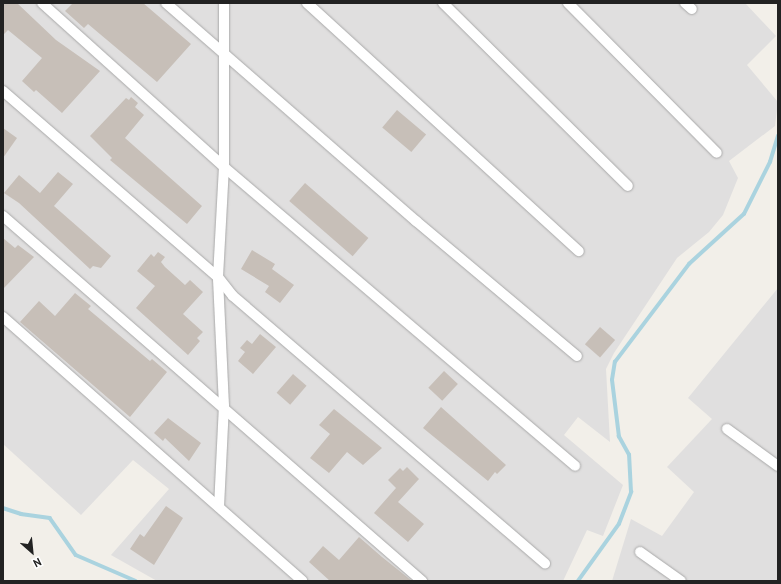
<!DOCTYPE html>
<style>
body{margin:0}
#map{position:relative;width:781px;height:584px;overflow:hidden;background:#f2efe9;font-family:"PT Sans",sans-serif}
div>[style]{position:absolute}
.residential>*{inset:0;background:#e0dfdf}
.stream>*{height:3.5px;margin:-1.75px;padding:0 1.75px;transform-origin:1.75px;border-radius:1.75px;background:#aad3df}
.building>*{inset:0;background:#c7bfb8;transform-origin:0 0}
.roads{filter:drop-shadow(0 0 1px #a9a9a9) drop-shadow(0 0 1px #a9a9a9)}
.minor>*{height:10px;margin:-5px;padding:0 5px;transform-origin:5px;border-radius:5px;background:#fff}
span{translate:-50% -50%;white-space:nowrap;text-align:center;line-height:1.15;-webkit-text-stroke:3px #fff;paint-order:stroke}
.frame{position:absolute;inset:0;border:4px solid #222;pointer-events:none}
.north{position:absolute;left:12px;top:532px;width:40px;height:40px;-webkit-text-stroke:3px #fff;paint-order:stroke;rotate:153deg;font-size:11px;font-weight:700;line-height:16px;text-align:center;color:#222}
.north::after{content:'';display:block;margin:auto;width:14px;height:18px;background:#222;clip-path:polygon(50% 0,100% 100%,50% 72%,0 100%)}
</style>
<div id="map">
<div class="residential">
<i style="clip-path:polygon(3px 3px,745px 3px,776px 36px,747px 65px,778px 102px,775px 126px,729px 161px,738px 178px,723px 215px,709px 232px,677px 258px,614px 353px,606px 369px,610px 442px,578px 417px,564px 435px,623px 485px,603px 536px,587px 530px,563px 581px,157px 581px,111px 555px,169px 489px,133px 460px,81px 515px,3px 444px)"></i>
<i style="clip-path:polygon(778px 288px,778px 581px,612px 581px,631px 519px,662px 536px,694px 492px,667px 467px,712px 419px,688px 398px)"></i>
</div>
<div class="stream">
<i style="left:3px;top:508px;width:19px;rotate:18deg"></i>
<i style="left:21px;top:514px;width:29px;rotate:8deg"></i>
<i style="left:50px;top:518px;width:45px;rotate:54.9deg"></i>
<i style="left:76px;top:555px;width:65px;rotate:23.4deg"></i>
<i style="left:578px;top:581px;width:70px;rotate:-54.3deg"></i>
<i style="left:619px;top:524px;width:34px;rotate:-69deg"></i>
<i style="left:631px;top:492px;width:37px;rotate:-93deg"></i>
<i style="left:629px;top:455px;width:21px;rotate:-119deg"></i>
<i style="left:619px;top:437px;width:57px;rotate:-97deg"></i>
<i style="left:612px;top:380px;width:18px;rotate:-81deg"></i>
<i style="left:615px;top:362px;width:123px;rotate:-52.9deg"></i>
<i style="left:689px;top:264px;width:74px;rotate:-42.3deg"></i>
<i style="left:744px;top:214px;width:58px;rotate:-63.4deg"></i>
<i style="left:770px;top:162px;width:27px;rotate:-73deg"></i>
</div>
<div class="building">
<i style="clip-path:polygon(3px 3px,17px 3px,56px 40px,100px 71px,62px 113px,36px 90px,34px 92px,22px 81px,42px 58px,8px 30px,3px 35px)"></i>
<i style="clip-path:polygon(73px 3px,143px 3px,191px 44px,157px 82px,88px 24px,84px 28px,65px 11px)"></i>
<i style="clip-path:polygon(131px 97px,138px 103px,135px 107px,144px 115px,125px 138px,202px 206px,187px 224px,110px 160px,112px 158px,90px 136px,126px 98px,129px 100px)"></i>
<i style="left:397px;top:110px;width:38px;height:23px;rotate:40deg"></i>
<i style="clip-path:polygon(3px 128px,17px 138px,3px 158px)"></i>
<i style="clip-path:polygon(58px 172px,73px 184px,54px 206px,111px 256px,101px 268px,93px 266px,90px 269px,19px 203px,4px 193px,19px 175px,40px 193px)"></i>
<i style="left:305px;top:183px;width:84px;height:24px;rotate:41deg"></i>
<i style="clip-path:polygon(3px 238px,15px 248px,18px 245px,34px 257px,3px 289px)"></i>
<i style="clip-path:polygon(252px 250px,275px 264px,272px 269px,294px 285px,280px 303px,265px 292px,269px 286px,241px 269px)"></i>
<i style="clip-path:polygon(158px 252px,165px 257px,161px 262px,165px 267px,185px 285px,190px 280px,203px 292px,183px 314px,203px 332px,197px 338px,200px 341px,188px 355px,136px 308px,155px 286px,137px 271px,151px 254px,154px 257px)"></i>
<i style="clip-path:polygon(75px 293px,91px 306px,88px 309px,150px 361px,152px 359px,167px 372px,130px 417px,20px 322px,39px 301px,55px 316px)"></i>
<i style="left:600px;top:327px;width:20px;height:23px;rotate:41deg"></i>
<i style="clip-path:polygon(260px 334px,276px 347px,253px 374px,238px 361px,245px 352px,240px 348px,247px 340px,252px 344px)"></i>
<i style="left:444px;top:371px;width:19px;height:23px;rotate:43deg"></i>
<i style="left:293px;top:374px;width:18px;height:25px;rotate:41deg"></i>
<i style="clip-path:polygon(441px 407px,506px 465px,497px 474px,495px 472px,488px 481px,423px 428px)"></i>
<i style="clip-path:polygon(334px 409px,382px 448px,363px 465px,347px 452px,329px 473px,310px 458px,330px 434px,319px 425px)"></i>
<i style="clip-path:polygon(168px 418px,201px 443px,189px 461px,165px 438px,163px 441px,154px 433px)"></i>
<i style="clip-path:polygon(407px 467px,419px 479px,398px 502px,424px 524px,408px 542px,374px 513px,396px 488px,388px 480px,400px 468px,403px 471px)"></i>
<i style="clip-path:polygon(166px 506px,183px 518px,154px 565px,130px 549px,140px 534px,144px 537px)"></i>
<i style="clip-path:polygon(359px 537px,382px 557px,412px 581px,330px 581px,309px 562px,323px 546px,339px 560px)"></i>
</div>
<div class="roads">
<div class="minor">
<i style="left:42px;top:3px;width:245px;rotate:42deg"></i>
<i style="left:224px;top:167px;width:461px;rotate:40.4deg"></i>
<i style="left:166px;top:3px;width:332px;rotate:41.1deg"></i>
<i style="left:416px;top:221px;width:210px;rotate:40deg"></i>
<i style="left:307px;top:3px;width:368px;rotate:42.4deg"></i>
<i style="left:443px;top:3px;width:260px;rotate:44.7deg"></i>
<i style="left:568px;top:3px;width:211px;rotate:45.2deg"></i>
<i style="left:685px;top:3px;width:9px;rotate:41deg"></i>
<i style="left:3px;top:91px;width:284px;rotate:40.9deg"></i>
<i style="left:218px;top:277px;width:24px;rotate:52deg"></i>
<i style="left:233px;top:296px;width:411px;rotate:40.6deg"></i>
<i style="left:3px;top:216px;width:556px;rotate:41.06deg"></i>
<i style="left:3px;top:317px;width:399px;rotate:41.4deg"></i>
<i style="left:727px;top:429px;width:63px;rotate:36deg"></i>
<i style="left:219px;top:507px;width:101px;rotate:-87.2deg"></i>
<i style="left:224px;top:406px;width:129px;rotate:-92.7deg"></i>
<i style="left:218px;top:277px;width:110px;rotate:-86.9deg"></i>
<i style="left:224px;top:167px;width:164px;rotate:-90deg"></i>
<i style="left:640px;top:552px;width:50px;rotate:35.3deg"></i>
</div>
</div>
<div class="frame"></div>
<div class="north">N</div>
</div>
